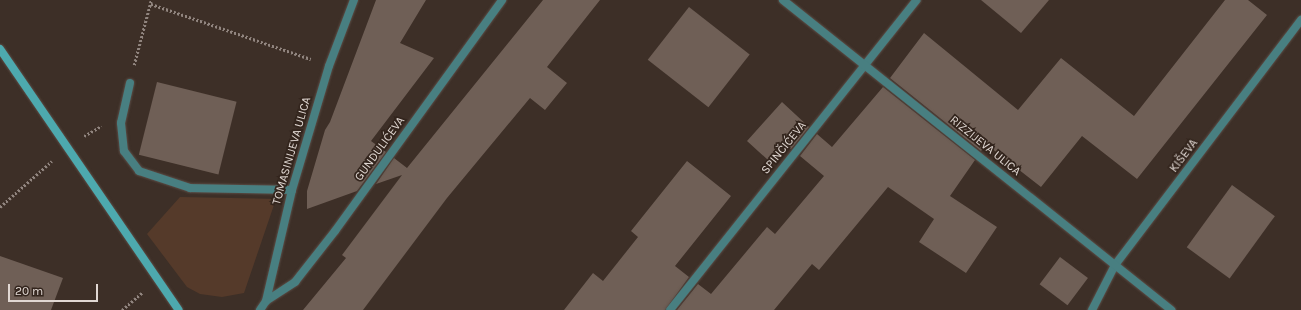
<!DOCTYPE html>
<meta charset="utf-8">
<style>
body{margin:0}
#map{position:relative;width:1301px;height:310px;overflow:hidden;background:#3d2f27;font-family:Karla,sans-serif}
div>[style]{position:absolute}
.green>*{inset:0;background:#553a2a}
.building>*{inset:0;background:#6f5f56;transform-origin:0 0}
.path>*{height:2.5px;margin-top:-1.25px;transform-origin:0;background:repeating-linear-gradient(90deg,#91857f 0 2px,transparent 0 4px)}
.roads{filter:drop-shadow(0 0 1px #5b4d46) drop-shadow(0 0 1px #5b4d46)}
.service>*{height:8px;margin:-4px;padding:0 4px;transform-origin:4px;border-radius:4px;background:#487f81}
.minor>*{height:8px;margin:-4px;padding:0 4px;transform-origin:4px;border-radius:4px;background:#487f81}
.tertiary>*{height:8px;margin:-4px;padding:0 4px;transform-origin:4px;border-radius:4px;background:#487f81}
.secondary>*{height:8px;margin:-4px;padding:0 4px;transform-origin:4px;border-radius:4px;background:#4da9ae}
span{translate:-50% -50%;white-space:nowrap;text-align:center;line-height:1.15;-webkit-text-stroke:3.5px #33251d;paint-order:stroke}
.street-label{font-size:12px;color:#e1d8d3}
.scale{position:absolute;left:8px;top:284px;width:90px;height:18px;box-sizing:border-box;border:2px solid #e1d8d3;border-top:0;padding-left:5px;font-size:12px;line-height:14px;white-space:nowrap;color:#e1d8d3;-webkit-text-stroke:3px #33251d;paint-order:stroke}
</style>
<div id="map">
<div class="green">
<i style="clip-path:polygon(180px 197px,276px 199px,244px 293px,222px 297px,200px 294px,187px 287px,147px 234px)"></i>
</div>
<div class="building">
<i style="clip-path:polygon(376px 0,426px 0,400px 43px,434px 58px,371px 141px,386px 152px,357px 191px,307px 209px,307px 191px,325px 130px,330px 122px)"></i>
<i style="clip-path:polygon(543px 0,600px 0,547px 67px,567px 83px,545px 110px,530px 98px,447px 198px,363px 310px,303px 310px,346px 258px,342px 255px,402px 175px,376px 184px,394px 158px,407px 168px)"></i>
<i style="clip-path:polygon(981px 0,1049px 0,1021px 33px)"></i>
<i style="clip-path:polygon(1225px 0,1248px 0,1267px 15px,1137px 179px,1082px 136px,1041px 187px,986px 144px,981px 151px,890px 78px,924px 33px,1018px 110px,1061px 58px,1134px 116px)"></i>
<i style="left:689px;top:7px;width:77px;height:67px;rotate:38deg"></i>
<i style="left:157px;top:82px;width:82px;height:75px;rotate:14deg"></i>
<i style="clip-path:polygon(883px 87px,975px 160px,950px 196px,997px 227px,966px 273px,919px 242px,934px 219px,888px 187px,819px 270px,812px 264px,774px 310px,677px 310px,698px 284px,711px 294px,767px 227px,775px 234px,824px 176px,800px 156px,817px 134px,832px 147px)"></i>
<i style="clip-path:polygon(782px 102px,809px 127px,791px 149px,783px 142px,768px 160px,747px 141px)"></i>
<i style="clip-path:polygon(687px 161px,731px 196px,675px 266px,689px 277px,665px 310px,564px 310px,593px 273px,603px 281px,638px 237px,631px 231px)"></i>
<i style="left:1232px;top:185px;width:53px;height:77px;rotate:36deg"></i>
<i style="clip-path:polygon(0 256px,63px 278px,51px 310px,0 310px)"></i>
<i style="left:1060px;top:257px;width:35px;height:34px;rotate:37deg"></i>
</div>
<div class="path">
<i style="left:151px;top:4px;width:169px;rotate:19deg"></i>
<i style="left:134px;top:65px;width:67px;rotate:-75.3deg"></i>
<i style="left:84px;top:136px;width:20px;rotate:-30deg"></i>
<i style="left:0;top:207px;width:69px;rotate:-41.5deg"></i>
<i style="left:122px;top:310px;width:28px;rotate:-41deg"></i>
</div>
<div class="roads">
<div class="service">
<i style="left:130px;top:83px;width:41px;rotate:102.7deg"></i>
<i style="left:121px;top:123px;width:28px;rotate:84deg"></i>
<i style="left:124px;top:151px;width:25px;rotate:53deg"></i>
<i style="left:139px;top:171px;width:54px;rotate:18.4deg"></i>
<i style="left:190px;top:188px;width:102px;rotate:1.1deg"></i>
</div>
<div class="minor">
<i style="left:266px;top:301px;width:35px;rotate:-33deg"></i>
<i style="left:295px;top:282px;width:65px;rotate:-51.9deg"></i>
<i style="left:335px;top:231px;width:285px;rotate:-54.1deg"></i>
<i style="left:260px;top:310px;width:11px;rotate:-56deg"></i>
<i style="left:266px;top:301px;width:114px;rotate:-76.8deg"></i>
<i style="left:292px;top:190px;width:129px;rotate:-73.4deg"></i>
<i style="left:329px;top:66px;width:71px;rotate:-69.3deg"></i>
<i style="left:670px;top:310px;width:396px;rotate:-51.5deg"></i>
<i style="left:1092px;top:310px;width:51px;rotate:-62.9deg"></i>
<i style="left:1115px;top:265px;width:308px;rotate:-52.8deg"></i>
</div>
<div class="tertiary">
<i style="left:783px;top:0;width:497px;rotate:38.6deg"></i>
</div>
<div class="secondary">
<i style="left:0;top:49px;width:316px;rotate:55.6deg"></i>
</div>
</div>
<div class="street-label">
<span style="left:985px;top:146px;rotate:39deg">RIZZIJEVA ULICA</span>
<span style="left:784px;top:148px;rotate:-51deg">SPINČIĆEVA</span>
<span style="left:380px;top:149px;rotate:-54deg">GUNDULIĆEVA</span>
<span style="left:292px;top:151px;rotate:-74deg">TOMASINIJEVA ULICA</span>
<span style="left:1184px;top:156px;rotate:-53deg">KIŠEVA</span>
</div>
<div class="scale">20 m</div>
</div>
